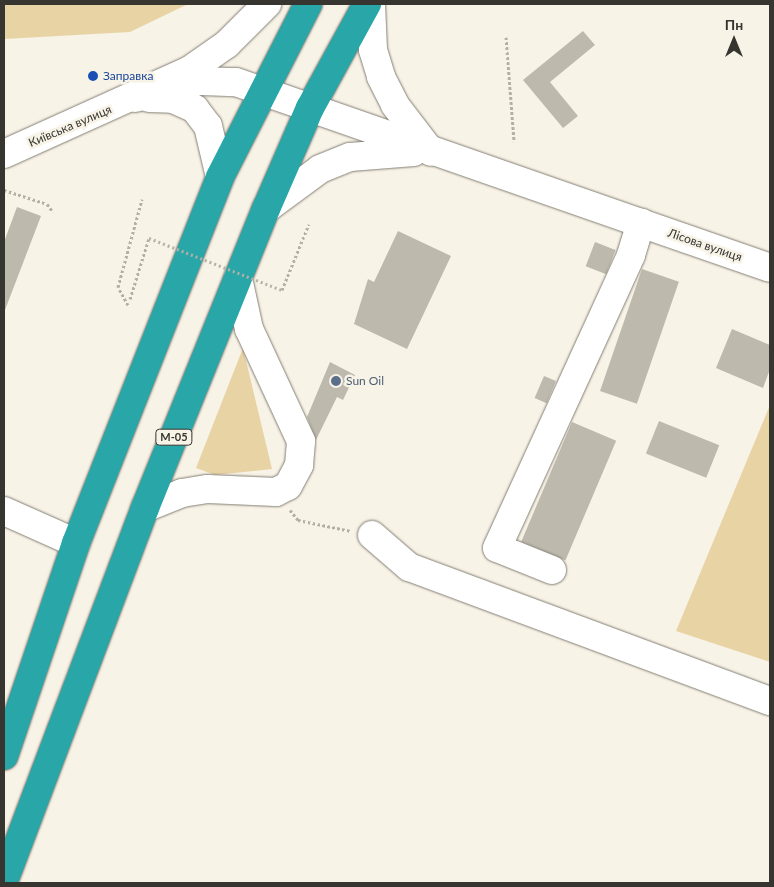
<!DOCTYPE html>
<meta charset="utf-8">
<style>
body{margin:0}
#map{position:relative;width:774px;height:887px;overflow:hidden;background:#f8f3e7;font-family:Lato,sans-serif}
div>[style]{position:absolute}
.green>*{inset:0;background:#e8d3a5}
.building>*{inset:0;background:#bdb9ad;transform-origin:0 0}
.path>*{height:3px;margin-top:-1.5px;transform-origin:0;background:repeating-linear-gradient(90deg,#b4b0a6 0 2.5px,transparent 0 5px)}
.roads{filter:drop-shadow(0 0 1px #827e73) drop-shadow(0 0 1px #827e73)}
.minor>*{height:28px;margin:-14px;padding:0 14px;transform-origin:14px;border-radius:14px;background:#fff}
.highway>*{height:28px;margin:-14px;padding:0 14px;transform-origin:14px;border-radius:14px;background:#28a6a8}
.path-bridge>*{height:3px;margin-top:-1.5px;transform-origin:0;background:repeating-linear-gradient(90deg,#b4b0a6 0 2.5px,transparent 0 5px)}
.dots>*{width:14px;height:14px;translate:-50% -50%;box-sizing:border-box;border:2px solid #f8f3e7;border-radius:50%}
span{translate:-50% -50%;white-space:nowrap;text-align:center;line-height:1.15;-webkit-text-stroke:5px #f8f3e7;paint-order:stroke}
.shield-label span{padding:1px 4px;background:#f8f3e7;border:1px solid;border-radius:4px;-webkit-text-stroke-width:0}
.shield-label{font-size:11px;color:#373530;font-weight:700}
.transit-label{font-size:12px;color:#164399}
.left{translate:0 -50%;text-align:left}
.street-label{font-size:12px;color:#373530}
.service-label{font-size:12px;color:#4e5e75}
.frame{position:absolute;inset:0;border:5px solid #373530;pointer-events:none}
.north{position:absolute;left:709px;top:15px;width:50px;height:50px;-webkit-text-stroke:4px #f8f3e7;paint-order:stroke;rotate:0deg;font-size:14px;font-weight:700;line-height:20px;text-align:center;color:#373530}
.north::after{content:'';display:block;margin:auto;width:18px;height:22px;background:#373530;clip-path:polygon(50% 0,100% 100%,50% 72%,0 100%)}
</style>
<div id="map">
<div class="green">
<i style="clip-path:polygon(4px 4px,188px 4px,130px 32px,4px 39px)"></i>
<i style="clip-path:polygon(243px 348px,272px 469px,215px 475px,196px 468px)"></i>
<i style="clip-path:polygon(770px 405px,770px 662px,676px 631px)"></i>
</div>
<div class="building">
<i style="clip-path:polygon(583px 31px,595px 45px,550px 82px,578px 116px,563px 128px,523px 80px)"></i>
<i style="clip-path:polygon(17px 207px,41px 216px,5px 310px,4px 242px)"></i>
<i style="clip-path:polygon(398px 231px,451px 256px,407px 349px,354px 324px,368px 279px,374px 282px)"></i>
<i style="left:595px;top:242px;width:22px;height:26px;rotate:21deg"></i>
<i style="left:642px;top:269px;width:39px;height:129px;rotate:19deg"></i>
<i style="clip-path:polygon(732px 329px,770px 345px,770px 369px,763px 388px,716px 368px)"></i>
<i style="clip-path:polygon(330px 362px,355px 375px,343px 400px,337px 397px,316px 440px,307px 417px)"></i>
<i style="left:544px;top:376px;width:13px;height:24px;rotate:23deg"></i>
<i style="left:659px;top:421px;width:65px;height:35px;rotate:22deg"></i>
<i style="left:572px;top:422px;width:48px;height:130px;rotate:23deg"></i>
</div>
<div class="path">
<i style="left:506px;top:37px;width:105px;rotate:85.6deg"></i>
<i style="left:4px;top:190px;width:45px;rotate:18deg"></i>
<i style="left:47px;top:204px;width:10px;rotate:53deg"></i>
<i style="left:282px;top:290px;width:71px;rotate:-67.8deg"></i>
<i style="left:130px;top:299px;width:64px;rotate:-72.7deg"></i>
<i style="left:128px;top:305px;width:21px;rotate:-119deg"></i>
<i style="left:118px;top:287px;width:91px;rotate:-74.7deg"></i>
<i style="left:290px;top:510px;width:13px;rotate:51deg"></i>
<i style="left:298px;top:520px;width:54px;rotate:11.7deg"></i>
</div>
<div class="roads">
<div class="minor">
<i style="left:371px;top:4px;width:46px;rotate:87.5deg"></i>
<i style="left:373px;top:50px;width:28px;rotate:73deg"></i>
<i style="left:381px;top:77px;width:31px;rotate:63deg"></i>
<i style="left:395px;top:105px;width:59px;rotate:52.5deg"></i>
<i style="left:135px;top:98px;width:67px;rotate:-14.7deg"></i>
<i style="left:200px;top:81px;width:36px;rotate:2deg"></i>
<i style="left:236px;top:82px;width:565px;rotate:19.2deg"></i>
<i style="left:149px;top:98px;width:24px;rotate:2deg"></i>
<i style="left:173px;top:99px;width:24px;rotate:24deg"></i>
<i style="left:195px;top:109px;width:21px;rotate:53deg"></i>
<i style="left:208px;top:126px;width:52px;rotate:76.8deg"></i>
<i style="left:4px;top:154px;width:204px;rotate:-24.3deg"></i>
<i style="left:190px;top:70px;width:45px;rotate:-35.1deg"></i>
<i style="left:227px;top:44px;width:57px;rotate:-45deg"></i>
<i style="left:266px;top:209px;width:67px;rotate:-36.5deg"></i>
<i style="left:320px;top:169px;width:32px;rotate:-22deg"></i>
<i style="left:350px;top:157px;width:64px;rotate:-4.5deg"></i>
<i style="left:145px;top:508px;width:40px;rotate:-22deg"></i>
<i style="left:182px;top:493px;width:26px;rotate:-9deg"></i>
<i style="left:208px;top:489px;width:68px;rotate:2.5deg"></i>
<i style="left:276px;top:492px;width:13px;rotate:-27deg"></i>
<i style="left:288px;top:486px;width:24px;rotate:-62deg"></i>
<i style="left:299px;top:465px;width:24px;rotate:-85deg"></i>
<i style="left:301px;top:441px;width:123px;rotate:-114.9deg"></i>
<i style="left:249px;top:329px;width:52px;rotate:-102.2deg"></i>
<i style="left:4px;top:511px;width:79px;rotate:24deg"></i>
<i style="left:372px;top:535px;width:49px;rotate:40.9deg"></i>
<i style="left:409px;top:567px;width:385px;rotate:20.4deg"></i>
<i style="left:552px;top:570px;width:59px;rotate:-158.2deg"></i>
<i style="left:497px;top:548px;width:322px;rotate:-65.4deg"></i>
<i style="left:631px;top:255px;width:34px;rotate:-73deg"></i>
</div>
<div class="highway">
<i style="left:4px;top:756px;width:225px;rotate:-71.3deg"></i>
<i style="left:76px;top:543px;width:393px;rotate:-68.5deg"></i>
<i style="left:220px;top:177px;width:194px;rotate:-63deg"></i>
<i style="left:4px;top:881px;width:399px;rotate:-69.3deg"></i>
<i style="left:145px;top:508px;width:323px;rotate:-68deg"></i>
<i style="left:266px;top:209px;width:110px;rotate:-66.5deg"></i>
<i style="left:310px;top:108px;width:119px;rotate:-61.3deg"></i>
</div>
</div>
<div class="path-bridge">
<i style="left:149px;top:238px;width:143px;rotate:21.4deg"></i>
</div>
<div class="dots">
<i style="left:93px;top:76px;background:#1a4fb4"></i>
<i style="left:336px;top:381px;background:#5c6f8a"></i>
</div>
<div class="shield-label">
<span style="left:174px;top:437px">М-05</span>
</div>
<div class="transit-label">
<span class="left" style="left:103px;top:76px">Заправка</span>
</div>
<div class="street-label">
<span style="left:70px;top:126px;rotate:-23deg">Київська вулиця</span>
<span style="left:705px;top:245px;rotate:19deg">Лісова вулиця</span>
</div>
<div class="service-label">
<span class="left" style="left:346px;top:381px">Sun Oil</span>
</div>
<div class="frame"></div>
<div class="north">Пн</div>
</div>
